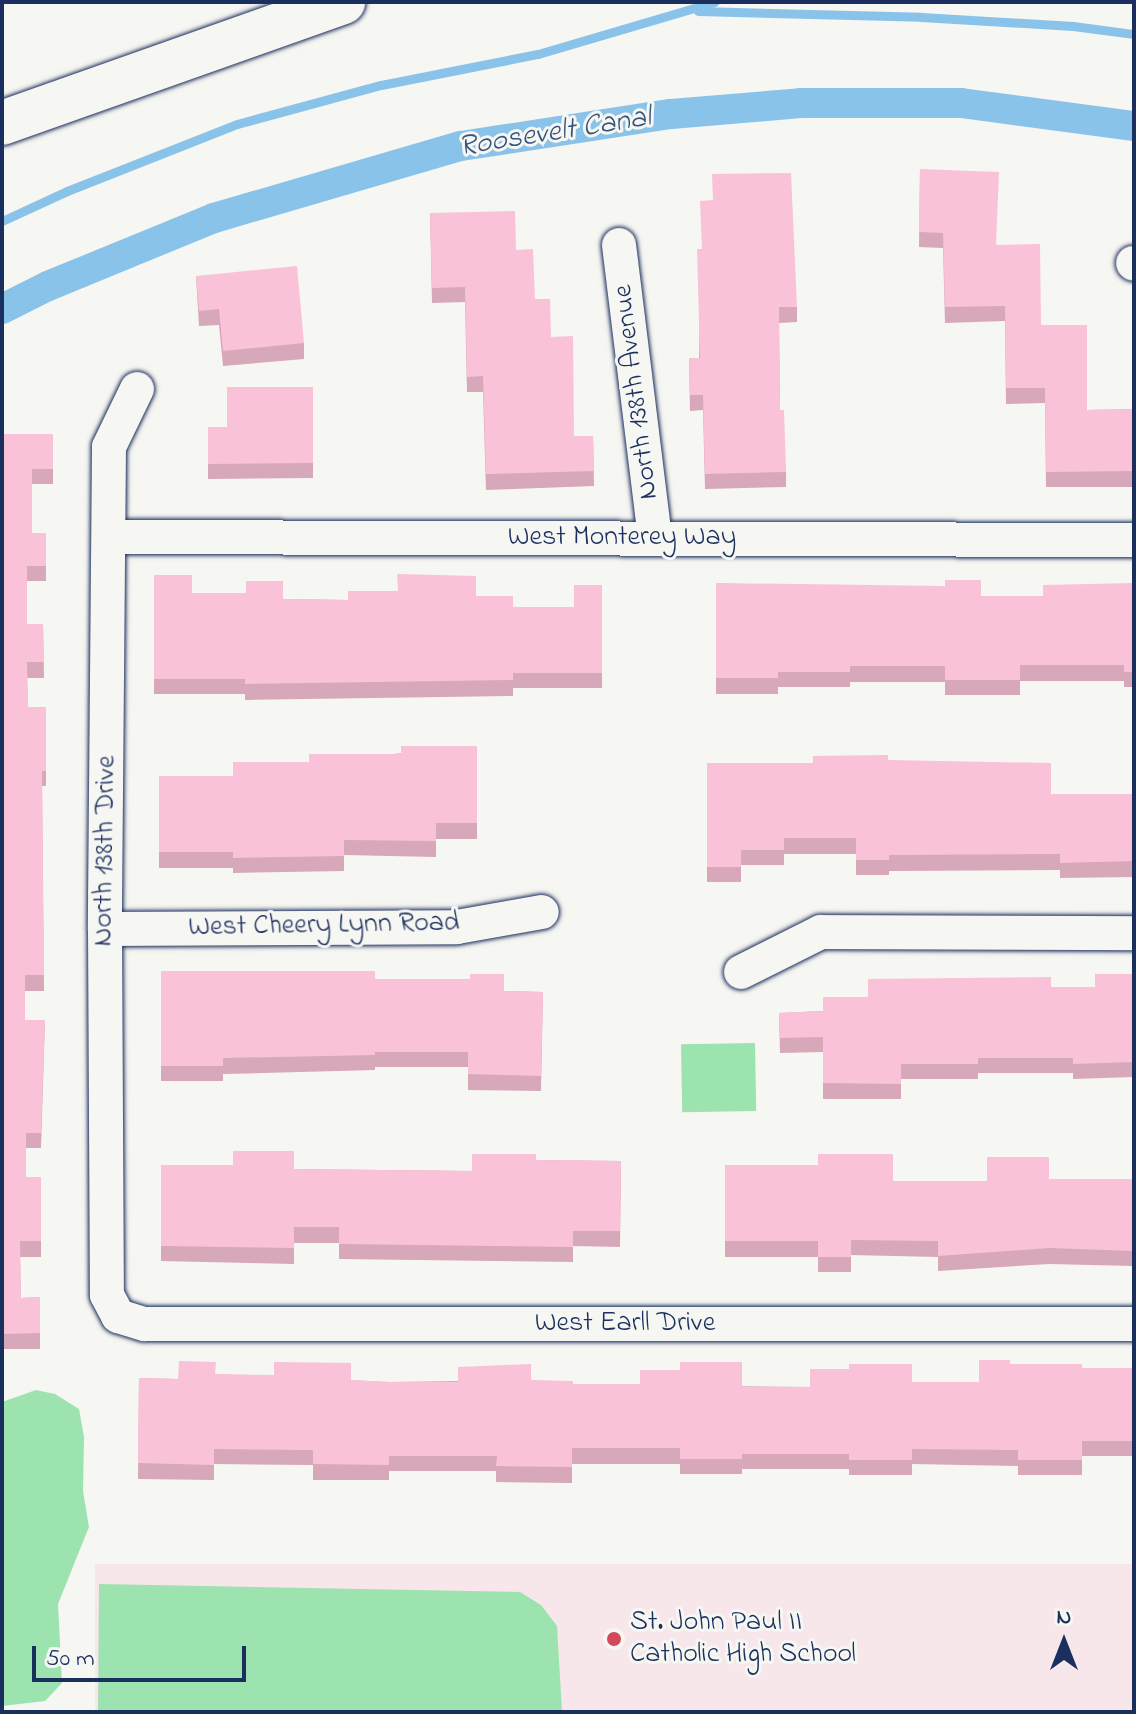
<!DOCTYPE html>
<style>
body{margin:0}
#map{position:relative;width:1136px;height:1714px;overflow:hidden;background:#f6f6f2;font-family:"Indie Flower",sans-serif}
div>[style]{position:absolute}
.built>*{inset:0;background:#f7e6ea;transform-origin:0 0}
.green>*{inset:0;background:#9de3af;transform-origin:0 0}
.stream>*{height:9px;margin:-4.5px;padding:0 4.5px;transform-origin:4.5px;border-radius:4.5px;background:#8ac3e9}
.canal>*{height:30px;margin:-15px;padding:0 15px;transform-origin:15px;border-radius:15px;background:#8ac3e9}
.roads{filter:drop-shadow(0 0 2px #1b2f5e) drop-shadow(0 0 2px #1b2f5e)}
.street>*{height:34px;margin:-17px;padding:0 17px;transform-origin:17px;border-radius:17px;background:#f6f6f2}
.secondary>*{height:44px;margin:-22px;padding:0 22px;transform-origin:22px;border-radius:22px;background:#f6f6f2}
.wall>*{inset:0;background:#d7a7ba}
.building>*{inset:0;background:#fac2d8}
.dots>*{width:22px;height:22px;translate:-50% -50%;box-sizing:border-box;border:4px solid #f6f6f2;border-radius:50%}
span{translate:-50% -50%;white-space:nowrap;text-align:center;line-height:1.15;-webkit-text-stroke:6px #f6f6f2;paint-order:stroke}
.street-label{font-size:28px;color:#1b2f5e}
.poi-label{font-size:28px;color:#1b2f5e}
.left{translate:0 -50%;text-align:left}
.water-label{font-size:30px;color:#375481;font-style:italic}
.frame{position:absolute;inset:0;border:4px solid #1b2f5e;pointer-events:none}
.north{position:absolute;left:1024px;top:1602px;width:80px;height:80px;-webkit-text-stroke:6px #f6f6f2;paint-order:stroke;rotate:0deg;font-size:22px;font-weight:700;line-height:32px;text-align:center;color:#1b2f5e}
.north::after{content:'';display:block;margin:auto;width:28px;height:36px;background:#1b2f5e;clip-path:polygon(50% 0,100% 100%,50% 72%,0 100%)}
.scale{position:absolute;left:32px;top:1646px;width:214px;height:36px;box-sizing:border-box;border:4px solid #1b2f5e;border-top:0;padding-left:10px;font-size:24px;line-height:28px;white-space:nowrap;color:#1b2f5e;-webkit-text-stroke:6px #f6f6f2;paint-order:stroke}
</style>
<div id="map">
<div class="built">
<i style="left:95px;top:1564px;width:1039px;height:148px"></i>
</div>
<div class="green">
<i style="left:755px;top:1043px;width:68px;height:74px;rotate:89deg"></i>
<i style="clip-path:polygon(36px 1390px,55px 1394px,79px 1409px,84px 1437px,83px 1491px,89px 1527px,58px 1604px,62px 1683px,45px 1701px,2px 1706px,2px 1402px)"></i>
<i style="clip-path:polygon(99px 1584px,520px 1592px,541px 1605px,557px 1626px,562px 1712px,98px 1712px)"></i>
</div>
<div class="stream">
<i style="left:698px;top:11px;width:223px;rotate:1.5deg"></i>
<i style="left:921px;top:17px;width:152px;rotate:3.4deg"></i>
<i style="left:1073px;top:26px;width:62px;rotate:7.5deg"></i>
<i style="left:2px;top:221px;width:72px;rotate:-24.8deg"></i>
<i style="left:67px;top:191px;width:183px;rotate:-21.5deg"></i>
<i style="left:237px;top:124px;width:149px;rotate:-15.2deg"></i>
<i style="left:381px;top:85px;width:160px;rotate:-11.2deg"></i>
<i style="left:538px;top:54px;width:184px;rotate:-16.4deg"></i>
</div>
<div class="canal">
<i style="left:2px;top:309px;width:51px;rotate:-26.6deg"></i>
<i style="left:48px;top:286px;width:179px;rotate:-22.3deg"></i>
<i style="left:214px;top:218px;width:257px;rotate:-16.3deg"></i>
<i style="left:461px;top:146px;width:212px;rotate:-8.7deg"></i>
<i style="left:671px;top:114px;width:130px;rotate:-4.8deg"></i>
<i style="left:801px;top:103px;width:160px"></i>
<i style="left:961px;top:103px;width:175px;rotate:7.6deg"></i>
</div>
<div class="roads">
<div class="street">
<i style="left:619px;top:245px;width:295px;rotate:83deg"></i>
<i style="left:1133px;top:263px;width:1px;rotate:45deg"></i>
<i style="left:137px;top:389px;width:64px;rotate:115.8deg"></i>
<i style="left:109px;top:447px;width:482px;rotate:90.5deg"></i>
<i style="left:105px;top:929px;width:366px;rotate:89.7deg"></i>
<i style="left:107px;top:1295px;width:24px;rotate:62deg"></i>
<i style="left:118px;top:1316px;width:28px;rotate:17deg"></i>
<i style="left:145px;top:1324px;width:989px"></i>
<i style="left:110px;top:537px;width:1024px;rotate:0.17deg"></i>
<i style="left:105px;top:929px;width:352px;rotate:-0.3deg"></i>
<i style="left:457px;top:927px;width:86px;rotate:-10deg"></i>
<i style="left:741px;top:972px;width:89px;rotate:-26.6deg"></i>
<i style="left:821px;top:932px;width:313px;rotate:0.2deg"></i>
</div>
<div class="secondary">
<i style="left:2px;top:123px;width:362px;rotate:-19.5deg"></i>
</div>
</div>
<div class="wall">
<i style="clip-path:polygon(920px 169px,997px 245px,1087px 410px,1134px 409px,1134px 487px,1046px 487px,1045px 403px,1006px 404px,1005px 321px,945px 323px,943px 248px,919px 247px)"></i>
<i style="clip-path:polygon(430px 213px,516px 250px,535px 299px,551px 337px,574px 436px,593px 436px,594px 486px,486px 490px,483px 392px,467px 392px,465px 302px,432px 303px)"></i>
<i style="clip-path:polygon(701px 249px,797px 307px,797px 322px,779px 323px,780px 410px,786px 472px,786px 487px,705px 489px,703px 410px,690px 411px,689px 358px,699px 358px)"></i>
<i style="clip-path:polygon(196px 276px,304px 343px,304px 359px,223px 366px,219px 325px,199px 326px)"></i>
<i style="clip-path:polygon(313px 387px,313px 478px,208px 479px,208px 427px,227px 427px)"></i>
<i style="clip-path:polygon(2px 434px,53px 434px,53px 484px,32px 484px,32px 533px,46px 533px,46px 581px,27px 581px,27px 624px,43px 624px,44px 678px,27px 678px,28px 707px,46px 707px,46px 786px,42px 786px,44px 991px,25px 991px,25px 1020px,45px 1020px,41px 1148px,26px 1148px,26px 1177px,41px 1177px,41px 1257px,20px 1257px,21px 1298px,40px 1297px,40px 1349px,2px 1349px)"></i>
<i style="clip-path:polygon(154px 575px,192px 593px,283px 599px,348px 600px,476px 596px,513px 607px,574px 607px,602px 585px,602px 688px,513px 688px,513px 696px,245px 700px,245px 694px,154px 694px)"></i>
<i style="clip-path:polygon(716px 583px,981px 596px,1043px 596px,1134px 583px,1134px 687px,1124px 687px,1124px 681px,1020px 681px,1020px 695px,945px 695px,945px 682px,850px 682px,850px 687px,778px 687px,778px 694px,716px 694px)"></i>
<i style="clip-path:polygon(477px 746px,477px 839px,436px 839px,436px 857px,344px 855px,344px 871px,233px 873px,233px 868px,159px 868px,159px 776px,233px 776px,309px 762px)"></i>
<i style="clip-path:polygon(888px 760px,1051px 794px,1134px 794px,1134px 877px,1060px 878px,1060px 870px,889px 871px,889px 875px,856px 875px,856px 854px,784px 854px,784px 865px,741px 865px,741px 882px,707px 882px,707px 763px,813px 763px)"></i>
<i style="clip-path:polygon(161px 971px,375px 979px,504px 991px,543px 992px,541px 1091px,468px 1090px,468px 1067px,375px 1067px,375px 1070px,223px 1074px,223px 1081px,161px 1081px)"></i>
<i style="clip-path:polygon(1134px 974px,1134px 1077px,1073px 1079px,1073px 1073px,978px 1073px,978px 1079px,901px 1079px,901px 1099px,823px 1099px,823px 1052px,780px 1053px,779px 1013px,823px 1011px,868px 997px,1051px 987px,1095px 987px)"></i>
<i style="clip-path:polygon(536px 1160px,621px 1161px,620px 1247px,573px 1246px,573px 1262px,339px 1259px,339px 1243px,294px 1243px,294px 1264px,161px 1261px,161px 1165px,294px 1169px,472px 1171px)"></i>
<i style="clip-path:polygon(725px 1165px,893px 1181px,987px 1181px,1049px 1179px,1134px 1179px,1134px 1266px,1049px 1264px,938px 1271px,938px 1257px,851px 1255px,851px 1272px,818px 1272px,818px 1257px,725px 1257px)"></i>
<i style="clip-path:polygon(1010px 1364px,1082px 1368px,1134px 1368px,1134px 1456px,1082px 1456px,1082px 1475px,1018px 1475px,1018px 1466px,912px 1464px,912px 1475px,849px 1475px,849px 1469px,742px 1469px,742px 1474px,680px 1474px,680px 1464px,572px 1464px,572px 1483px,496px 1482px,496px 1471px,389px 1471px,389px 1480px,313px 1480px,313px 1465px,214px 1464px,214px 1480px,138px 1479px,139px 1378px,178px 1379px,215px 1374px,389px 1382px,531px 1380px,573px 1384px,810px 1387px,912px 1382px,979px 1382px)"></i>
</div>
<div class="building">
<i style="clip-path:polygon(920px 169px,999px 172px,996px 245px,1040px 244px,1041px 325px,1087px 325px,1087px 410px,1134px 409px,1134px 471px,1046px 472px,1045px 388px,1006px 388px,1005px 306px,945px 307px,943px 233px,919px 232px)"></i>
<i style="clip-path:polygon(791px 173px,797px 307px,779px 307px,780px 410px,784px 410px,786px 472px,705px 474px,703px 395px,690px 395px,689px 358px,700px 358px,697px 249px,702px 249px,700px 201px,713px 200px,712px 174px)"></i>
<i style="clip-path:polygon(515px 211px,516px 250px,533px 249px,535px 299px,550px 299px,551px 337px,573px 336px,574px 436px,593px 436px,594px 471px,486px 474px,483px 376px,467px 377px,465px 287px,432px 288px,430px 213px)"></i>
<i style="clip-path:polygon(297px 266px,304px 343px,223px 351px,219px 309px,199px 311px,196px 276px)"></i>
<i style="clip-path:polygon(227px 387px,313px 387px,313px 463px,208px 464px,208px 427px,227px 427px)"></i>
<i style="clip-path:polygon(2px 434px,53px 434px,53px 469px,32px 469px,32px 533px,46px 533px,46px 566px,27px 566px,27px 624px,43px 624px,44px 662px,27px 662px,28px 707px,46px 707px,46px 771px,42px 771px,44px 975px,25px 975px,25px 1020px,45px 1020px,41px 1133px,26px 1133px,26px 1177px,41px 1177px,41px 1241px,20px 1241px,21px 1298px,40px 1297px,40px 1333px,2px 1334px)"></i>
<i style="clip-path:polygon(397px 574px,476px 576px,476px 596px,513px 596px,513px 607px,574px 607px,574px 585px,602px 585px,602px 673px,513px 673px,513px 680px,245px 684px,245px 679px,154px 679px,154px 575px,192px 575px,192px 593px,246px 593px,246px 581px,283px 581px,283px 599px,348px 600px,348px 591px,398px 591px)"></i>
<i style="clip-path:polygon(945px 580px,981px 580px,981px 596px,1043px 596px,1043px 585px,1134px 583px,1134px 672px,1124px 672px,1124px 665px,1020px 665px,1020px 680px,945px 680px,945px 666px,850px 666px,850px 672px,778px 672px,778px 678px,716px 678px,716px 583px,945px 586px)"></i>
<i style="clip-path:polygon(401px 746px,477px 746px,477px 823px,436px 823px,436px 841px,344px 840px,344px 856px,233px 858px,233px 852px,159px 852px,159px 776px,233px 776px,233px 762px,309px 762px,309px 754px,401px 754px)"></i>
<i style="clip-path:polygon(888px 755px,888px 760px,1051px 763px,1051px 794px,1134px 794px,1134px 861px,1060px 863px,1060px 854px,889px 855px,889px 860px,856px 860px,856px 838px,784px 838px,784px 850px,741px 850px,741px 867px,707px 867px,707px 763px,813px 763px,813px 756px)"></i>
<i style="clip-path:polygon(161px 971px,375px 971px,375px 979px,470px 979px,470px 974px,504px 974px,504px 991px,543px 992px,541px 1076px,468px 1074px,468px 1052px,375px 1052px,375px 1055px,223px 1058px,223px 1066px,161px 1066px)"></i>
<i style="clip-path:polygon(1095px 974px,1134px 974px,1134px 1062px,1073px 1064px,1073px 1058px,978px 1058px,978px 1064px,901px 1064px,901px 1084px,823px 1083px,823px 1037px,780px 1038px,779px 1013px,823px 1011px,823px 997px,868px 997px,868px 979px,1051px 977px,1051px 987px,1095px 987px)"></i>
<i style="clip-path:polygon(233px 1151px,294px 1151px,294px 1169px,472px 1171px,472px 1154px,536px 1154px,536px 1160px,621px 1161px,620px 1231px,573px 1231px,573px 1247px,339px 1244px,339px 1227px,294px 1227px,294px 1248px,161px 1246px,161px 1165px,233px 1165px)"></i>
<i style="clip-path:polygon(818px 1154px,893px 1154px,893px 1181px,987px 1181px,987px 1157px,1049px 1157px,1049px 1179px,1134px 1179px,1134px 1251px,1049px 1248px,938px 1256px,938px 1241px,851px 1240px,851px 1257px,818px 1257px,818px 1241px,725px 1241px,725px 1165px,818px 1165px)"></i>
<i style="clip-path:polygon(979px 1360px,1010px 1360px,1010px 1364px,1082px 1364px,1082px 1368px,1134px 1368px,1134px 1441px,1082px 1441px,1082px 1460px,1018px 1460px,1018px 1450px,912px 1449px,912px 1460px,849px 1460px,849px 1454px,742px 1454px,742px 1459px,680px 1459px,680px 1448px,572px 1448px,572px 1467px,496px 1466px,497px 1456px,389px 1456px,389px 1465px,313px 1464px,313px 1450px,214px 1449px,214px 1465px,138px 1463px,139px 1378px,178px 1379px,179px 1361px,216px 1362px,215px 1374px,274px 1375px,274px 1362px,351px 1363px,351px 1380px,389px 1382px,458px 1382px,458px 1367px,531px 1364px,531px 1380px,573px 1381px,573px 1384px,640px 1384px,640px 1370px,680px 1370px,680px 1362px,742px 1362px,742px 1387px,810px 1387px,810px 1369px,849px 1369px,849px 1364px,912px 1364px,912px 1382px,979px 1382px)"></i>
</div>
<div class="dots">
<i style="left:614px;top:1639px;background:#d1495b"></i>
</div>
<div class="street-label">
<span style="left:637px;top:392px;rotate:-97deg">North 138th Avenue</span>
<span style="left:622px;top:538px">West Monterey Way</span>
<span style="left:106px;top:851px;rotate:-89deg">North 138th Drive</span>
<span style="left:324px;top:926px;rotate:-1deg">West Cheery Lynn Road</span>
<span style="left:625px;top:1324px">West Earll Drive</span>
</div>
<div class="poi-label">
<span class="left" style="left:630px;top:1639px">St. John Paul II<br>Catholic High School</span>
</div>
<div class="water-label">
<span style="left:555px;top:133px;rotate:-9deg">Roosevelt Canal</span>
</div>
<div class="frame"></div>
<div class="north">N</div>
<div class="scale">50 m</div>
</div>
